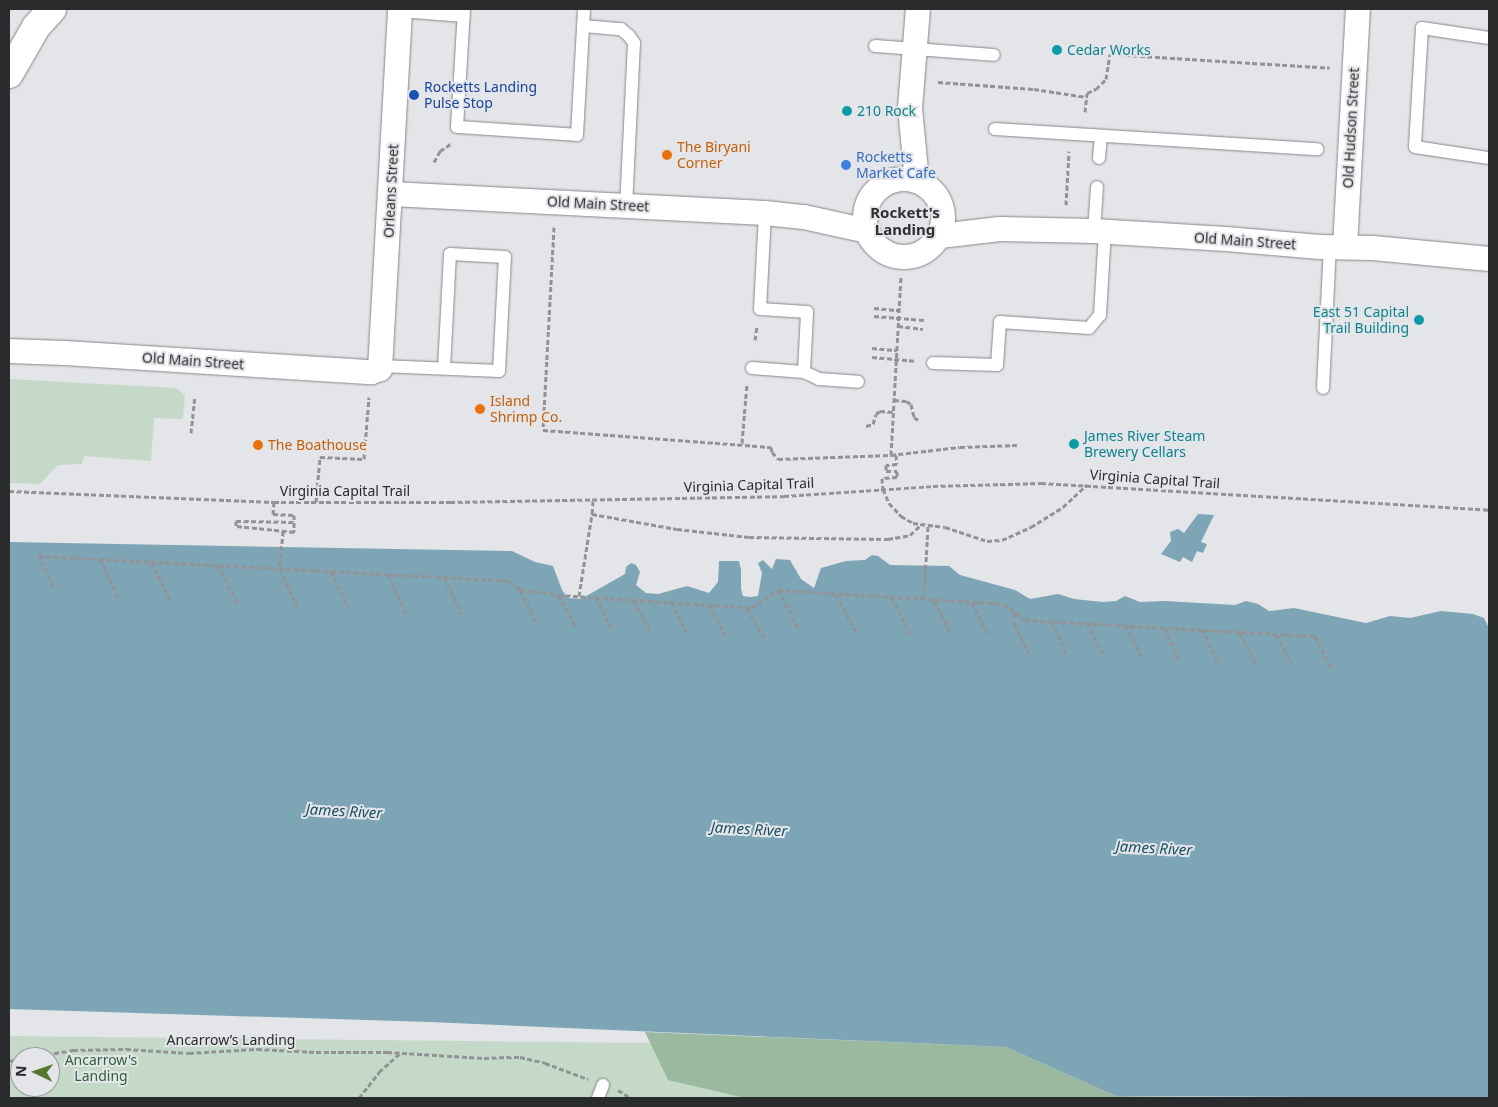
<!DOCTYPE html>
<meta charset="utf-8">
<style>
body{margin:0}
#map{position:relative;width:1498px;height:1107px;overflow:hidden;background:#e3e5e9;font-family:"Noto Sans",sans-serif}
div>[style]{position:absolute}
.green>*{inset:0;background:#c5d9c8}
.forest>*{inset:0;background:#9ab99f}
.water>*{inset:0;background:#7da5b6}
.path>*{height:3px;margin-top:-1.5px;transform-origin:0;background:repeating-linear-gradient(90deg,#919395 0 5px,transparent 0 7.5px)}
.roads{filter:drop-shadow(0 0 1px #85868a) drop-shadow(0 0 1px #85868a)}
.service>*{height:12px;margin:-6px;padding:0 6px;transform-origin:6px;border-radius:6px;background:#fff}
.minor>*{height:24px;margin:-12px;padding:0 12px;transform-origin:12px;border-radius:12px;background:#fff}
.minor>.ring{margin:-12px;padding:0;box-sizing:content-box;background:none;border:24px solid #fff;border-radius:50%}
.primary>*{height:28px;margin:-14px;padding:0 14px;transform-origin:14px;border-radius:14px;background:#fff}
.dots>*{width:14px;height:14px;translate:-50% -50%;box-sizing:border-box;border:2px solid #e3e5e9;border-radius:50%}
span{translate:-50% -50%;white-space:nowrap;text-align:center;line-height:1.15;-webkit-text-stroke:4px #e3e5e9;paint-order:stroke}
.culture-label{font-size:14px;color:#0d838f}
.left{translate:0 -50%;text-align:left}
.right{translate:-100% -50%;text-align:right}
.transit-label{font-size:14px;color:#164399}
.street-label{font-size:14px;color:#2a2b2c}
.food-label{font-size:14px;color:#c56008}
.shop-label{font-size:14px;color:#366cbe}
.park-label{font-size:14px;color:#30613c}
.neighbourhood-label{font-size:15px;color:#2e2f32;font-weight:700}
.water-label{font-size:15px;color:#1a4f63;font-style:italic}
.frame{position:absolute;inset:0;border:10px solid #2a2b2c;pointer-events:none}
.north{position:absolute;left:10px;top:1047px;width:50px;height:50px;box-sizing:border-box;background:#e3e5e9;border:1px solid #999b9d;border-radius:50%;rotate:273deg;font-size:14px;font-weight:700;line-height:20px;text-align:center;color:#2a2b2c}
.north::after{content:'';display:block;margin:auto;width:18px;height:22px;background:#58762b;clip-path:polygon(50% 0,100% 100%,50% 72%,0 100%)}
</style>
<div id="map">
<div class="green">
<i style="clip-path:polygon(9px 379px,176px 388px,185px 395px,183px 419px,154px 418px,151px 461px,84px 456px,82px 464px,58px 465px,40px 484px,9px 483px)"></i>
<i style="clip-path:polygon(evenodd,9px 1036px,1006px 1047px,1008px 1098px,9px 1098px,9px 1036px,20px 1057px,50px 1057px,50px 1087px,20px 1087px,20px 1057px)"></i>
</div>
<div class="forest">
<i style="clip-path:polygon(645px 1032px,1006px 1047px,1116px 1096px,1265px 1098px,745px 1098px,668px 1080px)"></i>
</div>
<div class="water">
<i style="clip-path:polygon(1198px 514px,1214px 515px,1201px 542px,1207px 544px,1203px 553px,1197px 551px,1192px 562px,1183px 557px,1180px 562px,1161px 554px,1171px 541px,1170px 532px,1178px 529px,1184px 533px)"></i>
<i style="clip-path:polygon(9px 542px,512px 551px,535px 562px,553px 566px,562px 590px,568px 598px,581px 599px,625px 574px,626px 567px,631px 563px,636px 565px,640px 572px,636px 585px,646px 593px,658px 594px,687px 586px,709px 593px,718px 582px,719px 561px,739px 561px,741px 570px,741px 589px,743px 596px,750px 597px,758px 596px,762px 573px,758px 563px,763px 560px,772px 569px,776px 559px,790px 560px,801px 579px,814px 588px,821px 568px,846px 561px,865px 560px,872px 555px,878px 556px,890px 565px,949px 566px,960px 575px,1015px 590px,1030px 599px,1058px 594px,1074px 599px,1103px 602px,1116px 601px,1125px 596px,1140px 602px,1165px 601px,1235px 605px,1246px 601px,1258px 604px,1269px 611px,1294px 608px,1366px 623px,1390px 616px,1410px 618px,1441px 611px,1473px 614px,1484px 618px,1489px 628px,1489px 1098px,1116px 1096px,1006px 1047px,430px 1022px,9px 1009px)"></i>
</div>
<div class="path">
<i style="left:938px;top:82px;width:96px;rotate:4.2deg"></i>
<i style="left:1034px;top:89px;width:53px;rotate:8.7deg"></i>
<i style="left:1085px;top:112px;width:19px;rotate:-84deg"></i>
<i style="left:1087px;top:93px;width:10px;rotate:-24deg"></i>
<i style="left:1096px;top:89px;width:14px;rotate:-45deg"></i>
<i style="left:1106px;top:79px;width:25px;rotate:-81deg"></i>
<i style="left:1110px;top:54px;width:220px;rotate:3.6deg"></i>
<i style="left:434px;top:162px;width:13px;rotate:-61deg"></i>
<i style="left:440px;top:151px;width:14px;rotate:-34deg"></i>
<i style="left:1066px;top:205px;width:54px;rotate:-86.8deg"></i>
<i style="left:554px;top:227px;width:203px;rotate:93.1deg"></i>
<i style="left:543px;top:430px;width:229px;rotate:4.3deg"></i>
<i style="left:771px;top:447px;width:5px;rotate:79deg"></i>
<i style="left:772px;top:452px;width:9px;rotate:49deg"></i>
<i style="left:778px;top:459px;width:113px;rotate:-2deg"></i>
<i style="left:891px;top:455px;width:69px;rotate:-6.6deg"></i>
<i style="left:960px;top:447px;width:60px;rotate:-1.9deg"></i>
<i style="left:874px;top:308px;width:25px;rotate:5deg"></i>
<i style="left:874px;top:316px;width:50px;rotate:4.6deg"></i>
<i style="left:898px;top:326px;width:25px;rotate:7deg"></i>
<i style="left:755px;top:340px;width:14px;rotate:-82deg"></i>
<i style="left:872px;top:348px;width:25px;rotate:5deg"></i>
<i style="left:872px;top:357px;width:45px;rotate:5.1deg"></i>
<i style="left:894px;top:400px;width:12px;rotate:5deg"></i>
<i style="left:906px;top:401px;width:6px;rotate:31deg"></i>
<i style="left:911px;top:404px;width:13px;rotate:77deg"></i>
<i style="left:914px;top:417px;width:5px;rotate:37deg"></i>
<i style="left:866px;top:426px;width:7px;rotate:-16deg"></i>
<i style="left:873px;top:424px;width:10px;rotate:-73deg"></i>
<i style="left:876px;top:414px;width:5px;rotate:-37deg"></i>
<i style="left:880px;top:411px;width:13px;rotate:4deg"></i>
<i style="left:191px;top:433px;width:37px;rotate:-84deg"></i>
<i style="left:742px;top:443px;width:59px;rotate:-85.2deg"></i>
<i style="left:891px;top:455px;width:178px;rotate:-86.8deg"></i>
<i style="left:896px;top:455px;width:9px;rotate:84deg"></i>
<i style="left:897px;top:464px;width:11px;rotate:175deg"></i>
<i style="left:886px;top:465px;width:6px;rotate:90deg"></i>
<i style="left:886px;top:471px;width:11px"></i>
<i style="left:897px;top:471px;width:6px;rotate:90deg"></i>
<i style="left:897px;top:477px;width:15px;rotate:176deg"></i>
<i style="left:882px;top:478px;width:11px;rotate:85deg"></i>
<i style="left:883px;top:489px;width:15px;rotate:67deg"></i>
<i style="left:889px;top:503px;width:18px;rotate:47deg"></i>
<i style="left:901px;top:516px;width:14px;rotate:30deg"></i>
<i style="left:913px;top:523px;width:32px;rotate:7deg"></i>
<i style="left:945px;top:527px;width:44px;rotate:18.4deg"></i>
<i style="left:987px;top:541px;width:15px;rotate:-4deg"></i>
<i style="left:1002px;top:540px;width:32px;rotate:-24deg"></i>
<i style="left:1031px;top:527px;width:38px;rotate:-32deg"></i>
<i style="left:1063px;top:507px;width:33px;rotate:-43deg"></i>
<i style="left:9px;top:491px;width:265px;rotate:2.4deg"></i>
<i style="left:274px;top:502px;width:176px"></i>
<i style="left:450px;top:502px;width:334px;rotate:-1deg"></i>
<i style="left:784px;top:496px;width:149px;rotate:-3.8deg"></i>
<i style="left:933px;top:486px;width:108px;rotate:-1.6deg"></i>
<i style="left:1041px;top:483px;width:449px;rotate:3.4deg"></i>
<i style="left:593px;top:501px;width:13px;rotate:94deg"></i>
<i style="left:592px;top:514px;width:86px;rotate:10deg"></i>
<i style="left:677px;top:529px;width:72px;rotate:6.3deg"></i>
<i style="left:749px;top:537px;width:139px;rotate:0.8deg"></i>
<i style="left:888px;top:539px;width:22px;rotate:-10deg"></i>
<i style="left:910px;top:535px;width:16px;rotate:-43deg"></i>
<i style="left:274px;top:502px;width:12px;rotate:95deg"></i>
<i style="left:273px;top:514px;width:21px;rotate:3deg"></i>
<i style="left:294px;top:515px;width:17px;rotate:90deg"></i>
<i style="left:294px;top:532px;width:58px;rotate:-174.1deg"></i>
<i style="left:236px;top:526px;width:5px;rotate:-90deg"></i>
<i style="left:236px;top:521px;width:58px;rotate:1deg"></i>
<i style="left:316px;top:502px;width:45px;rotate:-84.9deg"></i>
<i style="left:320px;top:457px;width:44px;rotate:2.6deg"></i>
<i style="left:364px;top:459px;width:62px;rotate:-85.4deg"></i>
<i style="left:283px;top:531px;width:38px;rotate:95deg"></i>
<i style="left:280px;top:569px;width:41px;rotate:65.3deg"></i>
<i style="left:100px;top:559px;width:42px;rotate:64.7deg"></i>
<i style="left:151px;top:562px;width:42px;rotate:62.8deg"></i>
<i style="left:217px;top:565px;width:45px;rotate:60.6deg"></i>
<i style="left:331px;top:571px;width:42px;rotate:64.7deg"></i>
<i style="left:388px;top:575px;width:42px;rotate:64.7deg"></i>
<i style="left:444px;top:577px;width:41px;rotate:64.1deg"></i>
<i style="left:53px;top:586px;width:33px;rotate:-115deg"></i>
<i style="left:39px;top:556px;width:472px;rotate:3deg"></i>
<i style="left:510px;top:581px;width:13px;rotate:42deg"></i>
<i style="left:520px;top:590px;width:38px;rotate:7deg"></i>
<i style="left:558px;top:595px;width:194px;rotate:3.8deg"></i>
<i style="left:752px;top:608px;width:32px;rotate:-35deg"></i>
<i style="left:778px;top:590px;width:226px;rotate:3.5deg"></i>
<i style="left:1004px;top:604px;width:26px;rotate:37deg"></i>
<i style="left:1025px;top:620px;width:290px;rotate:3.2deg"></i>
<i style="left:1315px;top:636px;width:37px;rotate:64deg"></i>
<i style="left:520px;top:590px;width:39px;rotate:64deg"></i>
<i style="left:778px;top:590px;width:44px;rotate:61.7deg"></i>
<i style="left:836px;top:594px;width:43px;rotate:62.2deg"></i>
<i style="left:558px;top:595px;width:37px;rotate:61deg"></i>
<i style="left:579px;top:596px;width:83px;rotate:-81deg"></i>
<i style="left:596px;top:597px;width:37px;rotate:64deg"></i>
<i style="left:892px;top:597px;width:41px;rotate:64.1deg"></i>
<i style="left:924px;top:599px;width:75px;rotate:-86.9deg"></i>
<i style="left:633px;top:600px;width:37px;rotate:61deg"></i>
<i style="left:934px;top:600px;width:36px;rotate:63deg"></i>
<i style="left:671px;top:602px;width:36px;rotate:63deg"></i>
<i style="left:972px;top:602px;width:37px;rotate:64deg"></i>
<i style="left:710px;top:605px;width:34px;rotate:64deg"></i>
<i style="left:747px;top:608px;width:34px;rotate:60deg"></i>
<i style="left:1015px;top:613px;width:11px;rotate:95deg"></i>
<i style="left:1014px;top:624px;width:33px;rotate:63deg"></i>
<i style="left:1052px;top:621px;width:38px;rotate:67deg"></i>
<i style="left:1087px;top:623px;width:39px;rotate:63deg"></i>
<i style="left:1126px;top:625px;width:37px;rotate:64deg"></i>
<i style="left:1164px;top:628px;width:38px;rotate:65deg"></i>
<i style="left:1202px;top:629px;width:39px;rotate:64deg"></i>
<i style="left:1240px;top:632px;width:37px;rotate:64deg"></i>
<i style="left:1276px;top:634px;width:36px;rotate:62deg"></i>
<i style="left:32px;top:1057px;width:42px;rotate:-9.7deg"></i>
<i style="left:73px;top:1050px;width:53px;rotate:-1.1deg"></i>
<i style="left:126px;top:1049px;width:63px;rotate:3.6deg"></i>
<i style="left:189px;top:1053px;width:68px;rotate:-3.4deg"></i>
<i style="left:257px;top:1049px;width:59px;rotate:2.9deg"></i>
<i style="left:316px;top:1052px;width:71px"></i>
<i style="left:387px;top:1052px;width:97px;rotate:3.5deg"></i>
<i style="left:484px;top:1058px;width:36px;rotate:-2deg"></i>
<i style="left:520px;top:1057px;width:26px;rotate:13deg"></i>
<i style="left:545px;top:1063px;width:46px;rotate:20.4deg"></i>
<i style="left:9px;top:1061px;width:11px;rotate:-10deg"></i>
<i style="left:618px;top:1090px;width:15px;rotate:32deg"></i>
<i style="left:359px;top:1098px;width:33px;rotate:-52deg"></i>
<i style="left:379px;top:1072px;width:28px;rotate:-42deg"></i>
</div>
<div class="roads">
<div class="service">
<i style="left:464px;top:9px;width:118px;rotate:93.4deg"></i>
<i style="left:457px;top:127px;width:120px;rotate:3.8deg"></i>
<i style="left:577px;top:135px;width:126px;rotate:-86.8deg"></i>
<i style="left:400px;top:11px;width:64px;rotate:4.5deg"></i>
<i style="left:583px;top:26px;width:38px;rotate:5deg"></i>
<i style="left:621px;top:29px;width:11px;rotate:41deg"></i>
<i style="left:629px;top:36px;width:9px;rotate:54deg"></i>
<i style="left:634px;top:43px;width:163px;rotate:92.8deg"></i>
<i style="left:1489px;top:38px;width:68px;rotate:-171.5deg"></i>
<i style="left:1422px;top:28px;width:119px;rotate:93.4deg"></i>
<i style="left:1415px;top:147px;width:75px;rotate:8.5deg"></i>
<i style="left:875px;top:46px;width:119px;rotate:4.3deg"></i>
<i style="left:995px;top:129px;width:323px;rotate:3.6deg"></i>
<i style="left:1099px;top:158px;width:21px;rotate:-85deg"></i>
<i style="left:1094px;top:231px;width:44px;rotate:-86.1deg"></i>
<i style="left:933px;top:363px;width:64px;rotate:1.8deg"></i>
<i style="left:997px;top:365px;width:43px;rotate:-86deg"></i>
<i style="left:1000px;top:322px;width:89px;rotate:3.9deg"></i>
<i style="left:1089px;top:328px;width:17px;rotate:-50deg"></i>
<i style="left:1100px;top:315px;width:83px;rotate:-86.6deg"></i>
<i style="left:381px;top:366px;width:118px;rotate:2.4deg"></i>
<i style="left:499px;top:371px;width:114px;rotate:-87deg"></i>
<i style="left:505px;top:257px;width:55px;rotate:-176.9deg"></i>
<i style="left:450px;top:254px;width:113px;rotate:93deg"></i>
<i style="left:752px;top:368px;width:52px;rotate:4.4deg"></i>
<i style="left:804px;top:372px;width:60px;rotate:-87.1deg"></i>
<i style="left:807px;top:312px;width:47px;rotate:-176.3deg"></i>
<i style="left:760px;top:309px;width:96px;rotate:-87deg"></i>
<i style="left:804px;top:372px;width:17px;rotate:25deg"></i>
<i style="left:819px;top:379px;width:39px;rotate:4deg"></i>
<i style="left:1323px;top:388px;width:141px;rotate:-87.2deg"></i>
<i style="left:598px;top:1098px;width:14px;rotate:-69deg"></i>
</div>
<div class="minor">
<i class="ring" style="left:865px;top:179px;width:54px;height:54px"></i>
<i style="left:917px;top:181px;width:73px;rotate:-95.5deg"></i>
<i style="left:910px;top:108px;width:99px;rotate:-85.4deg"></i>
<i style="left:391px;top:194px;width:374px;rotate:2.9deg"></i>
<i style="left:765px;top:213px;width:39px;rotate:6deg"></i>
<i style="left:804px;top:217px;width:65px;rotate:12.5deg"></i>
<i style="left:940px;top:236px;width:60px;rotate:-6.7deg"></i>
<i style="left:1000px;top:229px;width:94px;rotate:1.2deg"></i>
<i style="left:1094px;top:231px;width:132px;rotate:3.5deg"></i>
<i style="left:1226px;top:239px;width:94px;rotate:4.9deg"></i>
<i style="left:1320px;top:247px;width:53px;rotate:1.1deg"></i>
<i style="left:1373px;top:248px;width:117px;rotate:5.4deg"></i>
<i style="left:1345px;top:247px;width:238px;rotate:-86.9deg"></i>
<i style="left:9px;top:351px;width:56px;rotate:2deg"></i>
<i style="left:65px;top:353px;width:307px;rotate:3.6deg"></i>
<i style="left:371px;top:372px;width:9px;rotate:-18deg"></i>
<i style="left:380px;top:369px;width:361px;rotate:-86.8deg"></i>
</div>
<div class="primary">
<i style="left:9px;top:74px;width:54px;rotate:-60.1deg"></i>
<i style="left:36px;top:27px;width:24px;rotate:-48deg"></i>
</div>
</div>
<div class="dots">
<i style="left:1057px;top:50px;background:#0f9aa8"></i>
<i style="left:414px;top:95px;background:#1a4fb4"></i>
<i style="left:847px;top:111px;background:#0f9aa8"></i>
<i style="left:667px;top:155px;background:#e8710a"></i>
<i style="left:846px;top:165px;background:#3f7fe0"></i>
<i style="left:1419px;top:320px;background:#0f9aa8"></i>
<i style="left:480px;top:409px;background:#e8710a"></i>
<i style="left:1074px;top:444px;background:#0f9aa8"></i>
<i style="left:258px;top:445px;background:#e8710a"></i>
</div>
<div class="culture-label">
<span class="left" style="left:1067px;top:50px">Cedar Works</span>
<span class="left" style="left:857px;top:111px">210 Rock</span>
<span class="right" style="left:1409px;top:320px">East 51 Capital<br>Trail Building</span>
<span class="left" style="left:1084px;top:444px">James River Steam<br>Brewery Cellars</span>
</div>
<div class="transit-label">
<span class="left" style="left:424px;top:95px">Rocketts Landing<br>Pulse Stop</span>
</div>
<div class="street-label">
<span style="left:1351px;top:128px;rotate:-87deg">Old Hudson Street</span>
<span style="left:391px;top:191px;rotate:-87deg">Orleans Street</span>
<span style="left:598px;top:204px;rotate:3deg">Old Main Street</span>
<span style="left:1245px;top:241px;rotate:4deg">Old Main Street</span>
<span style="left:193px;top:361px;rotate:4deg">Old Main Street</span>
<span style="left:1155px;top:479px;rotate:4deg">Virginia Capital Trail</span>
<span style="left:749px;top:485px;rotate:-2deg">Virginia Capital Trail</span>
<span style="left:345px;top:491px">Virginia Capital Trail</span>
<span style="left:231px;top:1040px">Ancarrow’s Landing</span>
</div>
<div class="food-label">
<span class="left" style="left:677px;top:155px">The Biryani<br>Corner</span>
<span class="left" style="left:490px;top:409px">Island<br>Shrimp Co.</span>
<span class="left" style="left:268px;top:445px">The Boathouse</span>
</div>
<div class="shop-label">
<span class="left" style="left:856px;top:165px">Rocketts<br>Market Cafe</span>
</div>
<div class="park-label">
<span style="left:101px;top:1068px">Ancarrow's<br>Landing</span>
</div>
<div class="neighbourhood-label">
<span style="left:905px;top:221px">Rockett's<br>Landing</span>
</div>
<div class="water-label">
<span style="left:344px;top:811px;rotate:3deg">James River</span>
<span style="left:749px;top:829px;rotate:3deg">James River</span>
<span style="left:1154px;top:848px;rotate:3deg">James River</span>
</div>
<div class="frame"></div>
<div class="north">N</div>
</div>
